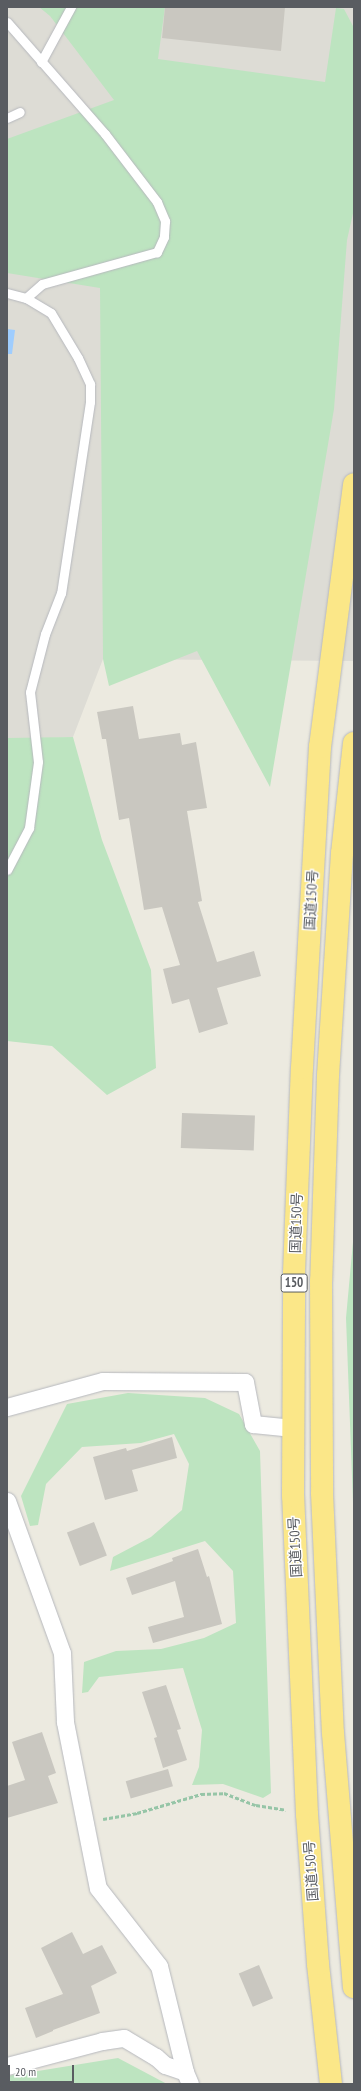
<!DOCTYPE html>
<meta charset="utf-8">
<style>
body{margin:0}
#map{position:relative;width:361px;height:2091px;overflow:hidden;background:#eceae0;font-family:"PT Sans Narrow","Noto Sans JP",sans-serif}
div>[style]{position:absolute}
.industrial>*{inset:0;background:#dddcd5}
.green>*{inset:0;background:#bde4c0}
.water>*{inset:0;background:#9fcdfe}
.building>*{inset:0;background:#c9c7c0;transform-origin:0 0}
.path>*{height:2.5px;margin-top:-1.25px;transform-origin:0;background:repeating-linear-gradient(90deg,#96c5a7 0 4px,transparent 0 6px)}
.roads{filter:drop-shadow(0 0 1px #b6b8bd) drop-shadow(0 0 1px #b6b8bd)}
.lane>*{height:9px;margin:-4.5px;padding:0 4.5px;transform-origin:4.5px;border-radius:4.5px;background:#fff}
.street>*{height:17px;margin:-8.5px;padding:0 8.5px;transform-origin:8.5px;border-radius:8.5px;background:#fff}
.highway>*{height:22px;margin:-11px;padding:0 11px;transform-origin:11px;border-radius:11px;background:#fbe788}
span{translate:-50% -50%;white-space:nowrap;text-align:center;line-height:1.15;-webkit-text-stroke:3px #fff;paint-order:stroke}
.shield-label span{padding:1px 3px;background:#fff;border:1px solid;border-radius:3px;-webkit-text-stroke-width:0}
.shield-label{font-size:13px;color:#595c61;font-weight:700}
.street-label{font-size:14px;color:#595c61}
.frame{position:absolute;inset:0;border:8px solid #595c61;pointer-events:none}
.scale{position:absolute;left:8px;top:2065px;width:66px;height:18px;box-sizing:border-box;border:2px solid #595c61;border-top:0;padding-left:5px;font-size:12px;line-height:14px;white-space:nowrap;color:#595c61;-webkit-text-stroke:3px #fff;paint-order:stroke}
</style>
<div id="map">
<div class="industrial">
<i style="clip-path:polygon(7px 7px,354px 7px,354px 661px,103px 659px,73px 737px,50px 738px,7px 882px)"></i>
</div>
<div class="green">
<i style="clip-path:polygon(39px 7px,165px 7px,158px 59px,325px 82px,336px 8px,344px 9px,354px 28px,354px 209px,347px 240px,334px 409px,270px 787px,197px 651px,109px 686px,103px 659px,100px 288px,7px 273px,7px 139px,114px 100px,50px 16px)"></i>
<i style="clip-path:polygon(73px 737px,102px 840px,151px 970px,156px 1068px,107px 1095px,52px 1046px,7px 1041px,7px 738px)"></i>
<i style="clip-path:polygon(354px 1231px,354px 1529px,346px 1318px)"></i>
<i style="clip-path:polygon(128px 1393px,205px 1398px,239px 1414px,260px 1451px,271px 1793px,263px 1798px,223px 1784px,192px 1785px,199px 1767px,202px 1730px,183px 1668px,99px 1677px,88px 1692px,82px 1693px,84px 1662px,116px 1651px,161px 1649px,204px 1638px,236px 1623px,233px 1571px,205px 1541px,110px 1571px,113px 1557px,151px 1537px,182px 1510px,189px 1464px,174px 1434px,141px 1443px,82px 1447px,46px 1484px,38px 1525px,30px 1526px,21px 1496px,67px 1404px)"></i>
<i style="clip-path:polygon(118px 2058px,167px 2084px,7px 2084px,7px 2076px)"></i>
</div>
<div class="water">
<i style="clip-path:polygon(7px 329px,15px 330px,12px 354px,7px 354px)"></i>
</div>
<div class="building">
<i style="clip-path:polygon(165px 7px,285px 7px,281px 51px,162px 38px)"></i>
<i style="clip-path:polygon(133px 706px,139px 739px,180px 733px,182px 745px,196px 742px,207px 808px,187px 811px,202px 901px,198px 902px,217px 962px,254px 951px,261px 976px,217px 988px,228px 1024px,199px 1033px,189px 999px,172px 1004px,163px 969px,180px 965px,162px 907px,144px 910px,129px 818px,119px 820px,106px 739px,102px 739px,97px 712px)"></i>
<i style="left:182px;top:1113px;width:73px;height:35px;rotate:2deg"></i>
<i style="clip-path:polygon(172px 1437px,177px 1458px,132px 1470px,138px 1491px,105px 1500px,93px 1457px,126px 1448px,127px 1451px)"></i>
<i style="left:94px;top:1522px;width:36px;height:29px;rotate:69deg"></i>
<i style="clip-path:polygon(198px 1549px,207px 1577px,209px 1576px,222px 1624px,153px 1643px,148px 1627px,184px 1617px,175px 1581px,132px 1595px,126px 1578px,173px 1561px,172px 1558px)"></i>
<i style="clip-path:polygon(166px 1685px,181px 1729px,177px 1730px,187px 1760px,163px 1768px,154px 1738px,157px 1737px,142px 1692px)"></i>
<i style="clip-path:polygon(42px 1732px,56px 1773px,48px 1776px,58px 1803px,7px 1818px,7px 1786px,25px 1780px,12px 1742px)"></i>
<i style="left:168px;top:1769px;width:18px;height:44px;rotate:74deg"></i>
<i style="clip-path:polygon(72px 1932px,83px 1954px,102px 1945px,117px 1973px,91px 1986px,100px 2013px,53px 2030px,53px 2031px,36px 2038px,25px 2008px,63px 1994px,41px 1948px)"></i>
<i style="left:259px;top:1965px;width:36px;height:22px;rotate:67deg"></i>
</div>
<div class="path">
<i style="left:103px;top:1819px;width:35px;rotate:-10deg"></i>
<i style="left:137px;top:1813px;width:67px;rotate:-16.5deg"></i>
<i style="left:201px;top:1794px;width:23px;rotate:-2deg"></i>
<i style="left:224px;top:1793px;width:34px;rotate:21deg"></i>
<i style="left:256px;top:1805px;width:30px;rotate:9deg"></i>
</div>
<div class="roads">
<div class="lane">
<i style="left:7px;top:22px;width:149px;rotate:48.8deg"></i>
<i style="left:105px;top:134px;width:86px;rotate:52.6deg"></i>
<i style="left:157px;top:202px;width:21px;rotate:67deg"></i>
<i style="left:165px;top:221px;width:16px;rotate:94deg"></i>
<i style="left:164px;top:237px;width:17px;rotate:115deg"></i>
<i style="left:157px;top:252px;width:119px;rotate:164.5deg"></i>
<i style="left:42px;top:284px;width:21px;rotate:139deg"></i>
<i style="left:41px;top:62px;width:63px;rotate:-61.4deg"></i>
<i style="left:7px;top:118px;width:14px;rotate:-25deg"></i>
<i style="left:7px;top:293px;width:20px;rotate:15deg"></i>
<i style="left:26px;top:298px;width:29px;rotate:31deg"></i>
<i style="left:51px;top:313px;width:52px;rotate:59deg"></i>
<i style="left:78px;top:358px;width:29px;rotate:65deg"></i>
<i style="left:90px;top:384px;width:18px;rotate:90deg"></i>
<i style="left:90px;top:402px;width:193px;rotate:98.6deg"></i>
<i style="left:61px;top:593px;width:44px;rotate:111.3deg"></i>
<i style="left:45px;top:634px;width:60px;rotate:104.5deg"></i>
<i style="left:30px;top:692px;width:70px;rotate:83.5deg"></i>
<i style="left:38px;top:762px;width:67px;rotate:97.8deg"></i>
<i style="left:29px;top:828px;width:47px;rotate:117.6deg"></i>
</div>
<div class="street">
<i style="left:7px;top:1407px;width:99px;rotate:-15.2deg"></i>
<i style="left:103px;top:1381px;width:142px;rotate:0.4deg"></i>
<i style="left:245px;top:1382px;width:43px;rotate:79.2deg"></i>
<i style="left:253px;top:1424px;width:40px;rotate:5.7deg"></i>
<i style="left:7px;top:1501px;width:162px;rotate:70.1deg"></i>
<i style="left:62px;top:1653px;width:69px;rotate:87.5deg"></i>
<i style="left:65px;top:1722px;width:169px;rotate:78.8deg"></i>
<i style="left:98px;top:1888px;width:99px;rotate:52deg"></i>
<i style="left:159px;top:1966px;width:109px;rotate:76.2deg"></i>
<i style="left:185px;top:2072px;width:13px;rotate:67deg"></i>
<i style="left:7px;top:2066px;width:98px;rotate:-14.7deg"></i>
<i style="left:102px;top:2041px;width:22px;rotate:-8deg"></i>
<i style="left:124px;top:2038px;width:37px;rotate:31deg"></i>
<i style="left:156px;top:2057px;width:12px;rotate:42deg"></i>
<i style="left:165px;top:2065px;width:21px;rotate:19deg"></i>
</div>
<div class="highway">
<i style="left:354px;top:743px;width:111px;rotate:96.2deg"></i>
<i style="left:342px;top:853px;width:222px;rotate:93.6deg"></i>
<i style="left:328px;top:1075px;width:206px;rotate:91.9deg"></i>
<i style="left:321px;top:1281px;width:212px;rotate:89.7deg"></i>
<i style="left:322px;top:1493px;width:240px;rotate:87.4deg"></i>
<i style="left:333px;top:1733px;width:255px;rotate:85.3deg"></i>
<i style="left:331px;top:2084px;width:121px;rotate:-96.2deg"></i>
<i style="left:318px;top:1964px;width:150px;rotate:-94.2deg"></i>
<i style="left:307px;top:1814px;width:318px;rotate:-92.5deg"></i>
<i style="left:293px;top:1496px;width:223px;rotate:-89.7deg"></i>
<i style="left:294px;top:1273px;width:205px;rotate:-87.8deg"></i>
<i style="left:302px;top:1068px;width:322px;rotate:-86.8deg"></i>
<i style="left:320px;top:747px;width:265px;rotate:-82.6deg"></i>
</div>
</div>
<div class="shield-label">
<span style="left:294px;top:1283px">150</span>
</div>
<div class="street-label">
<span style="left:311px;top:900px;rotate:-87deg">国道150号</span>
<span style="left:296px;top:1223px;rotate:-88deg">国道150号</span>
<span style="left:295px;top:1547px;rotate:-93deg">国道150号</span>
<span style="left:311px;top:1871px;rotate:-94deg">国道150号</span>
</div>
<div class="frame"></div>
<div class="scale">20 m</div>
</div>
